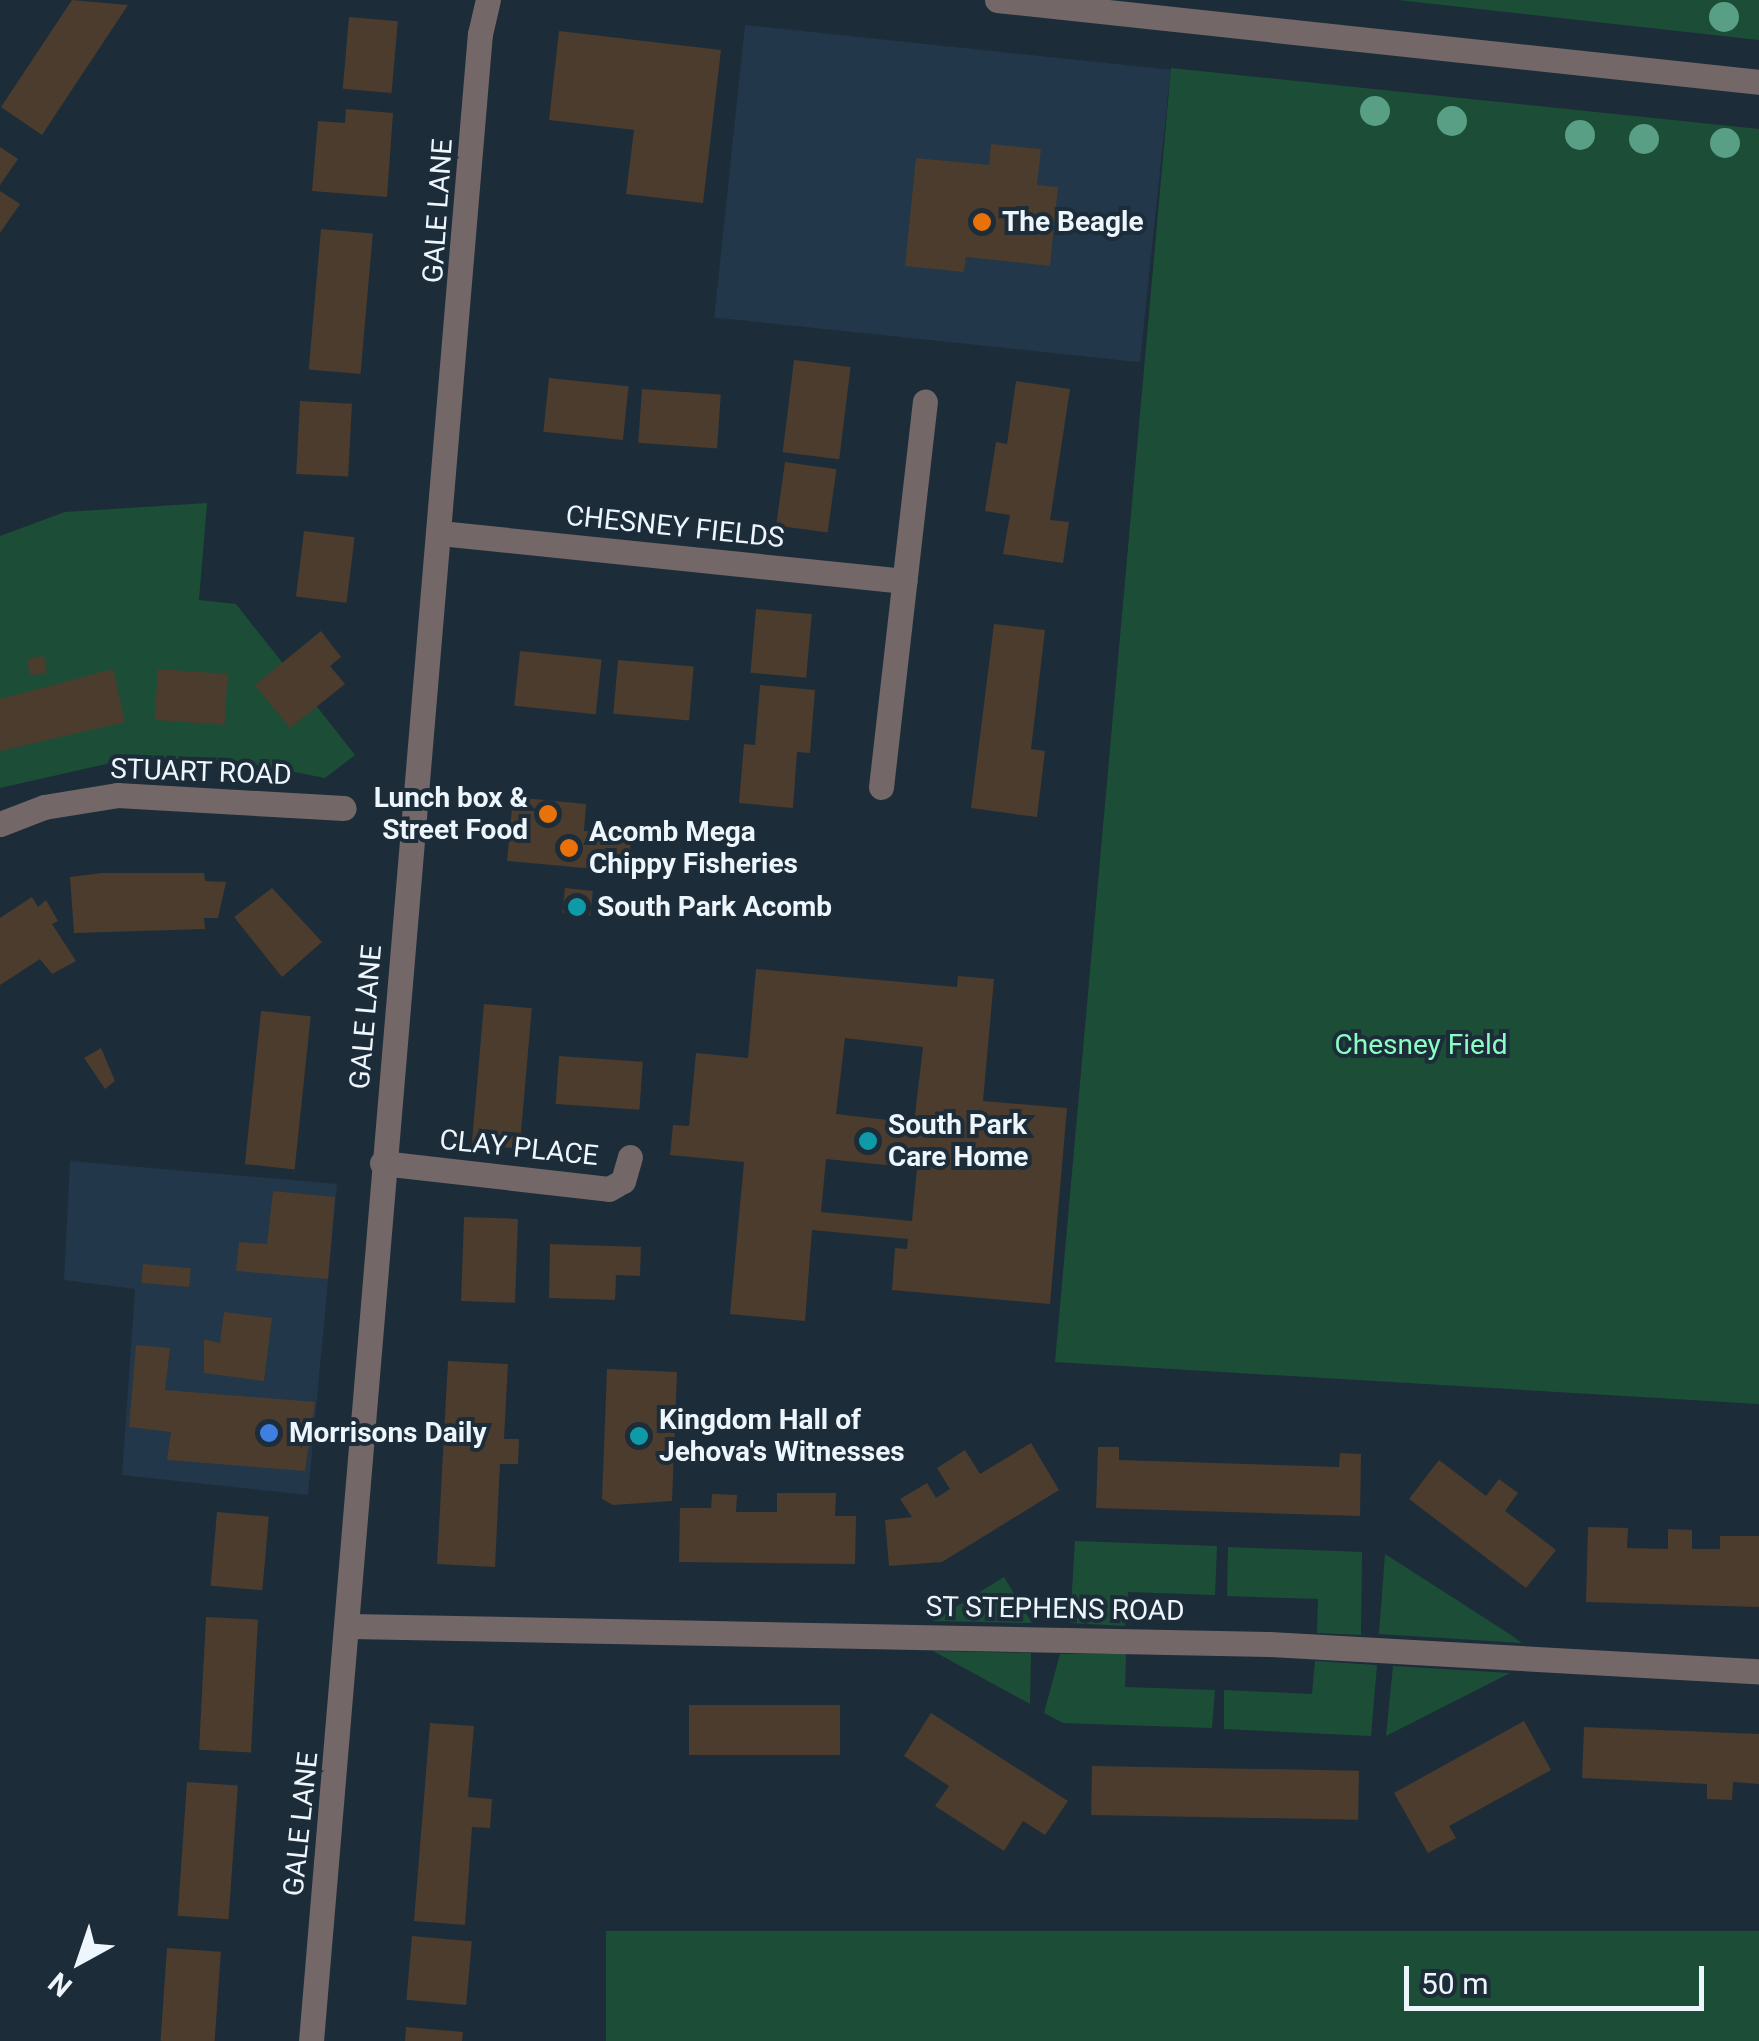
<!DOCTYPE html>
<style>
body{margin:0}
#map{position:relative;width:1759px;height:2041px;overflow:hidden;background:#1d2c39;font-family:Roboto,sans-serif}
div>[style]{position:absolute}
.built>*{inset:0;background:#223749;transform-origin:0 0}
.green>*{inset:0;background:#1c4e37;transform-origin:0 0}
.building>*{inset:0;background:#4b3c2d;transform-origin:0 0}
.minor>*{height:25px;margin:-12.5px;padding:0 12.5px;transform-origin:12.5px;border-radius:12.5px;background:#736767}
.tertiary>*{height:25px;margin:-12.5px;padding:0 12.5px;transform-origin:12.5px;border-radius:12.5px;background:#736767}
.trees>*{width:30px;height:30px;margin:-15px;border-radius:50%;background:#589f85}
.dots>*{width:28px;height:28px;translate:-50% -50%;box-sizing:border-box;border:5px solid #1d2c39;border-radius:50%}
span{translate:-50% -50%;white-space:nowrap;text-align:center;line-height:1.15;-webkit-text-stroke:8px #1d2c39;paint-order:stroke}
.street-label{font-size:28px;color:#eef6fd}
.poi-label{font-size:28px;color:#eef6fd;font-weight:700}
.left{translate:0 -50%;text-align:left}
.right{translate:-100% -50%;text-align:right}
.park-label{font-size:28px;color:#89fdc3}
.north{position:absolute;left:30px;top:1911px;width:100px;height:100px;-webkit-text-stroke:8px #1d2c39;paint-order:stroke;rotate:220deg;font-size:28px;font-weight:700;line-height:40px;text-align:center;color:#eef6fd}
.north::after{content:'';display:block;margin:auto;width:35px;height:45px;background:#eef6fd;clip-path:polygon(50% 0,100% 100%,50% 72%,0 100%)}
.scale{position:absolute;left:1404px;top:1966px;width:300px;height:45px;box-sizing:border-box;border:5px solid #eef6fd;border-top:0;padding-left:12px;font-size:30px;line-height:35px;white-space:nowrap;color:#eef6fd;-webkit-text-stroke:8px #1d2c39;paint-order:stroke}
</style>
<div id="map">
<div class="built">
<i style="left:745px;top:25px;width:428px;height:294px;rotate:6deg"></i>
<i style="clip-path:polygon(70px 1161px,337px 1184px,308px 1495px,122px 1475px,135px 1289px,64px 1280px)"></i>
</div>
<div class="green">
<i style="clip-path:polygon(1398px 0,1759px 0,1759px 40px)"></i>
<i style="clip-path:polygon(1171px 68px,1759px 129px,1759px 1404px,1055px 1362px)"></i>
<i style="clip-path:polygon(207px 503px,199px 600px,236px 604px,355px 755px,325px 778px,237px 761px,137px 757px,0 788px,0 536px,65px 512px)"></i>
<i style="clip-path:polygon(1075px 1541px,1217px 1546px,1215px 1595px,1128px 1592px,1125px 1626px,1070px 1623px)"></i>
<i style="clip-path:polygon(1228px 1547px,1362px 1552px,1361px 1635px,1317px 1633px,1318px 1599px,1227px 1596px)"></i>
<i style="clip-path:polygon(1385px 1554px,1508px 1633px,1522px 1643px,1379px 1634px)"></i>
<i style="clip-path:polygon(1004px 1577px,1032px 1623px,933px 1621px)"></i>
<i style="clip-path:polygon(933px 1651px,1031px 1653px,1030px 1704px)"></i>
<i style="clip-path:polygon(1060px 1654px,1126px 1654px,1125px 1687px,1215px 1690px,1212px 1728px,1063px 1723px,1044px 1713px)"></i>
<i style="clip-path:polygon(1315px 1661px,1377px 1665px,1371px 1736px,1224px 1729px,1224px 1690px,1312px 1694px)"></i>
<i style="clip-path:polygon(1393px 1666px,1510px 1673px,1386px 1736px)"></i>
<i style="left:1759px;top:1931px;width:110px;height:1153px;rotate:90deg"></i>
</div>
<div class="building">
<i style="clip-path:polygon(72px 0,128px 5px,42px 135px,1px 107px)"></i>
<i style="left:349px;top:17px;width:49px;height:72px;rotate:5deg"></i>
<i style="clip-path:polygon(559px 31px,721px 50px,703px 203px,626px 194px,634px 130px,549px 120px)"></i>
<i style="clip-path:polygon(346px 109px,393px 113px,387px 197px,312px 191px,318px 121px,345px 123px)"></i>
<i style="clip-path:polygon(991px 144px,1041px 149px,1037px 185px,1058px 187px,1050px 266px,966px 257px,964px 272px,905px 266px,916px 158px,989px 165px)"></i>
<i style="clip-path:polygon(0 147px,18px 159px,0 185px)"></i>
<i style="clip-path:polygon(0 191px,20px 204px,0 233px)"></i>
<i style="left:321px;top:229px;width:52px;height:141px;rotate:5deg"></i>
<i style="left:794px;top:360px;width:57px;height:93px;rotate:7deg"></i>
<i style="left:549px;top:378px;width:80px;height:54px;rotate:6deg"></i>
<i style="clip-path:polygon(1016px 381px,1070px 389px,1050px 520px,1069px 522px,1063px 563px,1003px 554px,1010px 515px,985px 511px,996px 442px,1007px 444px)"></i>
<i style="left:642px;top:389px;width:79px;height:54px;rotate:4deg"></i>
<i style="left:300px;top:401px;width:52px;height:73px;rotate:3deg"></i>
<i style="left:785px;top:462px;width:52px;height:64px;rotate:8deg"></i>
<i style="left:304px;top:531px;width:51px;height:66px;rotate:7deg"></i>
<i style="left:756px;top:609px;width:56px;height:64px;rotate:5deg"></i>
<i style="clip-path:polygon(994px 624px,1045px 630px,1031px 749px,1045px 751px,1037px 817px,971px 808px)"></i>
<i style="clip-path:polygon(321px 631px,341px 657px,330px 666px,345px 684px,290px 728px,255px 685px)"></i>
<i style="left:520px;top:651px;width:82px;height:55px;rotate:6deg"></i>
<i style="left:44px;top:656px;width:17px;height:17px;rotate:80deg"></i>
<i style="left:618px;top:660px;width:76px;height:54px;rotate:5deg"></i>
<i style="clip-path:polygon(113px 669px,125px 722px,0 751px,0 699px)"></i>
<i style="left:158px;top:669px;width:70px;height:51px;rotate:4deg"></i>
<i style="clip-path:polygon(760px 685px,815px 690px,810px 753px,797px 752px,793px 808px,739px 803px,744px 744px,755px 745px)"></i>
<i style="clip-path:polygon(513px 797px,586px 804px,584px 831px,631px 835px,629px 872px,507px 861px)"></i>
<i style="clip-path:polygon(102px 873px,204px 873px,205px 881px,226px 882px,218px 918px,204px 918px,205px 929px,74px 933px,70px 877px)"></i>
<i style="clip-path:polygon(272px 888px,322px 942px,282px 977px,234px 917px)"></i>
<i style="left:565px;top:888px;width:28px;height:25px;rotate:6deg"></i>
<i style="clip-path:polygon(32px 897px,38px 907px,46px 900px,58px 921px,52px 924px,76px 961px,52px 974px,40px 959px,0 985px,0 918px)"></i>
<i style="clip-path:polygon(evenodd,756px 969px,957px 987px,958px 976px,994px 979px,983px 1101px,1067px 1108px,1050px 1304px,892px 1290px,895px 1248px,907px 1249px,908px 1239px,812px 1230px,805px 1321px,730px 1314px,744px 1162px,670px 1155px,673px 1125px,689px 1126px,696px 1053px,748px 1058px,756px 969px,845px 1038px,923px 1047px,914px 1123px,836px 1114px,845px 1038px,756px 969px,826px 1159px,917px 1168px,912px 1221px,821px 1212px,826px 1159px)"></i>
<i style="left:484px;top:1004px;width:48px;height:141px;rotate:5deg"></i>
<i style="left:261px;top:1011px;width:50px;height:154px;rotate:6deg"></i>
<i style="clip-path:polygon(101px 1048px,115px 1081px,105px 1089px,84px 1058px)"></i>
<i style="left:559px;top:1056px;width:84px;height:48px;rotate:4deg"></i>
<i style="clip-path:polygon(273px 1191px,335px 1197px,328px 1279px,236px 1271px,239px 1242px,267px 1244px)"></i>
<i style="left:464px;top:1217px;width:54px;height:84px;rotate:2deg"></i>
<i style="clip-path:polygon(550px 1244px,641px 1247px,640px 1276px,616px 1275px,615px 1300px,549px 1298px)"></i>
<i style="left:143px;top:1264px;width:48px;height:19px;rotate:5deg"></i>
<i style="clip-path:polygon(224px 1312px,272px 1318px,264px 1381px,204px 1373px,204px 1339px,220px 1343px)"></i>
<i style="clip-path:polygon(136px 1345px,170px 1348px,165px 1390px,315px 1402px,305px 1471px,167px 1460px,171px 1432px,129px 1427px)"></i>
<i style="clip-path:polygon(448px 1361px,508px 1364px,504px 1439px,519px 1439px,518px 1464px,500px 1464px,495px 1567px,437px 1564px)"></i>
<i style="clip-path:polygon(607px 1369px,677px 1372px,672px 1501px,613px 1505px,602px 1499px)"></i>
<i style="clip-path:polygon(1031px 1443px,1059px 1490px,942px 1562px,889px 1566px,885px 1520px,912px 1517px,900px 1499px,927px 1483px,936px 1498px,950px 1489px,937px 1468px,965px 1450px,980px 1474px)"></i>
<i style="clip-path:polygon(1098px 1447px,1119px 1447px,1119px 1460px,1339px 1467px,1340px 1453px,1361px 1454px,1360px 1516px,1096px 1508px)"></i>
<i style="clip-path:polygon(1439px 1460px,1486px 1496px,1499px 1479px,1518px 1493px,1505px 1511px,1556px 1550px,1526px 1588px,1409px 1499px)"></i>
<i style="clip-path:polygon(777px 1493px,836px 1493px,835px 1516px,856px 1516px,855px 1564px,679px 1562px,680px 1508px,711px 1508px,712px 1494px,737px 1495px,736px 1512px,777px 1512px)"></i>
<i style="left:217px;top:1512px;width:52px;height:74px;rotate:5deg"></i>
<i style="clip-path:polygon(1588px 1527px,1628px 1528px,1627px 1548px,1668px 1549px,1668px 1529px,1692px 1530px,1692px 1549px,1720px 1549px,1720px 1536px,1759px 1536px,1759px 1607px,1586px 1602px)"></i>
<i style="left:206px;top:1617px;width:52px;height:133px;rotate:3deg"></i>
<i style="left:689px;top:1705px;width:151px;height:50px"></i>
<i style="clip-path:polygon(931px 1713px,1068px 1801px,1045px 1835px,1023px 1821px,1004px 1851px,935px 1806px,949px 1786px,904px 1756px)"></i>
<i style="clip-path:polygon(1524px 1721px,1551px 1770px,1449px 1826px,1456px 1838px,1428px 1853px,1394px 1793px)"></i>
<i style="clip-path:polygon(430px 1723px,474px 1726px,468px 1797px,492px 1799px,490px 1828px,472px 1827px,465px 1925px,414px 1921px)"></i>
<i style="clip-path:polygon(1584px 1727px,1759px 1734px,1759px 1784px,1733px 1782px,1732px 1800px,1707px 1799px,1707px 1784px,1582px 1778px)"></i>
<i style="left:1092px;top:1766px;width:267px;height:49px;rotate:1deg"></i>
<i style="left:187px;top:1782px;width:51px;height:134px;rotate:4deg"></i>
<i style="left:412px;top:1936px;width:60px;height:64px;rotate:5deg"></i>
<i style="left:167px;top:1948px;width:54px;height:93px;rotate:4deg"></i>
<i style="clip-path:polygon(406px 2027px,463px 2032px,462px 2041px,405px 2041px)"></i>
</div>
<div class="minor">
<i style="left:440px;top:533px;width:467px;rotate:5.9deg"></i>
<i style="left:881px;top:787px;width:388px;rotate:-83.5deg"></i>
<i style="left:0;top:824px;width:47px;rotate:-21.1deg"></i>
<i style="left:44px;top:807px;width:74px;rotate:-9.3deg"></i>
<i style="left:117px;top:795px;width:227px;rotate:3.3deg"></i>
<i style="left:382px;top:1163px;width:228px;rotate:6.5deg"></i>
<i style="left:609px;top:1189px;width:16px;rotate:-30deg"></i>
<i style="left:623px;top:1181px;width:25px;rotate:-74deg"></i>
<i style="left:350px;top:1626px;width:919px;rotate:1.12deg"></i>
<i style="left:1269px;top:1644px;width:491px;rotate:3.2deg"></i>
</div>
<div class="tertiary">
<i style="left:997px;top:0;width:766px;rotate:6.14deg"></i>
<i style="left:311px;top:2041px;width:2014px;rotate:-85.19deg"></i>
<i style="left:480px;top:34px;width:35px;rotate:-77deg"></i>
</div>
<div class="trees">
<i style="left:1724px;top:17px"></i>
<i style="left:1375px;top:111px"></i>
<i style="left:1452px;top:121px"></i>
<i style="left:1580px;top:135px"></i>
<i style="left:1644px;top:139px"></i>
<i style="left:1725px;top:143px"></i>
</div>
<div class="dots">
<i style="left:982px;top:222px;background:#e8710a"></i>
<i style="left:548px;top:814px;background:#e8710a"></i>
<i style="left:569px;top:848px;background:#e8710a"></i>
<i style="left:577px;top:907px;background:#0f9aa8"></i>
<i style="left:868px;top:1141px;background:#0f9aa8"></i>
<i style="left:269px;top:1433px;background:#3f7fe0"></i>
<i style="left:639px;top:1436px;background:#0f9aa8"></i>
</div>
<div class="street-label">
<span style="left:438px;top:211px;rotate:-86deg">GALE LANE</span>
<span style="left:675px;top:527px;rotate:6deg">CHESNEY FIELDS</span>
<span style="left:201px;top:772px;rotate:2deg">STUART ROAD</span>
<span style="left:366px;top:1017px;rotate:-85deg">GALE LANE</span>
<span style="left:519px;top:1148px;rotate:6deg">CLAY PLACE</span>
<span style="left:1055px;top:1609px;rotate:1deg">ST STEPHENS ROAD</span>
<span style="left:301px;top:1824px;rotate:-84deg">GALE LANE</span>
</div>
<div class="poi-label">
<span class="left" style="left:1002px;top:222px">The Beagle</span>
<span class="right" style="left:528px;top:814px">Lunch box &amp;<br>Street Food</span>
<span class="left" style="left:589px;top:848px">Acomb Mega<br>Chippy Fisheries</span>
<span class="left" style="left:597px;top:907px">South Park Acomb</span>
<span class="left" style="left:888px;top:1141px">South Park<br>Care Home</span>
<span class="left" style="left:659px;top:1436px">Kingdom Hall of<br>Jehova's Witnesses</span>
<span class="left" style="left:289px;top:1433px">Morrisons Daily</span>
</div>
<div class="park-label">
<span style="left:1421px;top:1045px">Chesney Field</span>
</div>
<div class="north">N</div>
<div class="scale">50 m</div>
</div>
